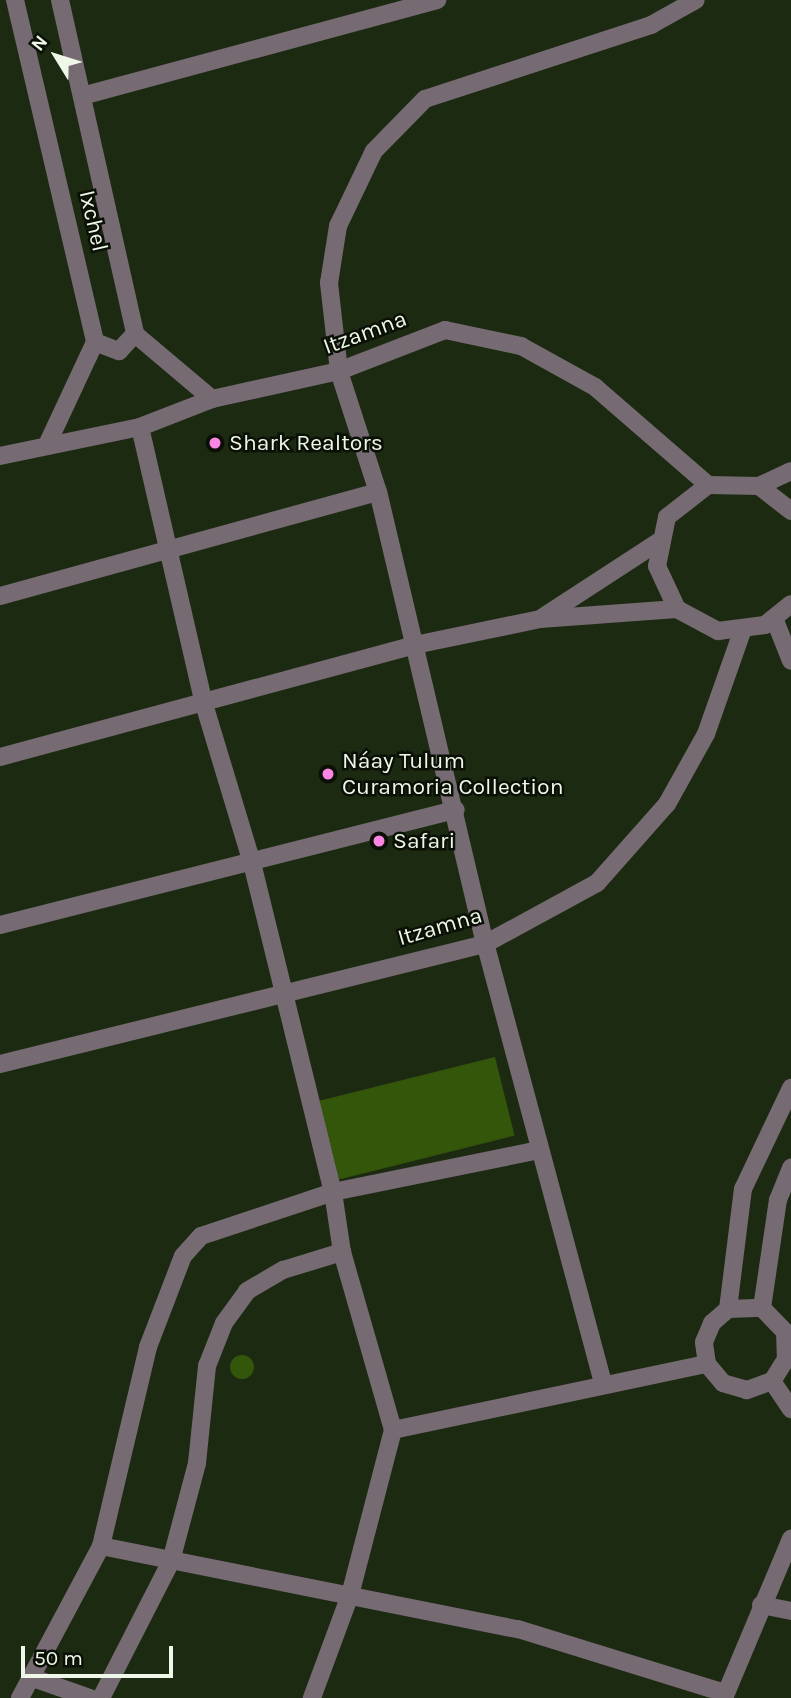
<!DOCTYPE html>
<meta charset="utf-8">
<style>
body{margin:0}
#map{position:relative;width:791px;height:1698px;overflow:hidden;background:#1d2a12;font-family:Karla,sans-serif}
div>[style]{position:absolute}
.green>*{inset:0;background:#34560b;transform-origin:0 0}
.round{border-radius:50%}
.minor>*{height:18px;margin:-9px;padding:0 9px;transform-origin:9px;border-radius:9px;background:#766a73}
.dots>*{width:19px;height:19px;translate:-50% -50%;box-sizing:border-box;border:4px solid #0b1007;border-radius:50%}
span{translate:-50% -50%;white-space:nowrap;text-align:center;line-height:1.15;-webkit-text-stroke:5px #0b1007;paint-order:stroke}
.street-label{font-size:23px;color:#eef7e8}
.poi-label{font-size:23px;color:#eef7e8}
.left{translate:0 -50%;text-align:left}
.north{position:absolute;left:21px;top:21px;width:70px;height:70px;-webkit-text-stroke:5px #0b1007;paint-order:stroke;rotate:308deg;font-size:19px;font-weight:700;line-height:28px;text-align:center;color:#eef7e8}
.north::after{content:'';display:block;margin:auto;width:24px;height:32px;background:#eef7e8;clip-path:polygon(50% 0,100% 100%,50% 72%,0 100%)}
.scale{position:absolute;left:21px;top:1646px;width:152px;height:32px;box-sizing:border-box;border:4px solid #eef7e8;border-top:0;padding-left:9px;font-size:21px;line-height:24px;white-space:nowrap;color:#eef7e8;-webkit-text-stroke:5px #0b1007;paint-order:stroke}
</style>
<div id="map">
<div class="green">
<i style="left:495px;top:1057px;width:81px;height:181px;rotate:76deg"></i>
<i class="round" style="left:230px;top:1355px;width:24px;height:24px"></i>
</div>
<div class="minor">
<i style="left:15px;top:0;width:351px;rotate:76.8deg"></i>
<i style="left:95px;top:342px;width:114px;rotate:115deg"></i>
<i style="left:60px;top:0;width:342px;rotate:77.3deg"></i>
<i style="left:135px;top:334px;width:101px;rotate:40.2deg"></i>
<i style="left:82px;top:96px;width:368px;rotate:-15.1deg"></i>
<i style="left:95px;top:342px;width:26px;rotate:21deg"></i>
<i style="left:119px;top:351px;width:23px;rotate:-47deg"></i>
<i style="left:140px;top:427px;width:284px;rotate:77deg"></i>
<i style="left:204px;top:704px;width:166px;rotate:73.2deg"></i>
<i style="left:252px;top:863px;width:339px;rotate:76.2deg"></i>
<i style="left:333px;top:1192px;width:61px;rotate:81.5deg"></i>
<i style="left:342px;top:1252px;width:185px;rotate:74deg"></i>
<i style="left:393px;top:1430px;width:171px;rotate:104.6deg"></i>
<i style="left:350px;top:1595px;width:110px;rotate:110.3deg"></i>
<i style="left:0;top:456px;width:143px;rotate:-11.7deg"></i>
<i style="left:140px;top:427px;width:77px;rotate:-21.3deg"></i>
<i style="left:212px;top:399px;width:130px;rotate:-12.4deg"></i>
<i style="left:339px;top:371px;width:114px;rotate:-21.1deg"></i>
<i style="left:445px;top:330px;width:78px;rotate:11.9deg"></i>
<i style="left:521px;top:346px;width:85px;rotate:29deg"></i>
<i style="left:595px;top:387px;width:150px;rotate:40.9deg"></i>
<i style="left:759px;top:486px;width:35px;rotate:-25deg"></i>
<i style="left:791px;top:511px;width:41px;rotate:-142deg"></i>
<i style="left:759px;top:486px;width:51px;rotate:-178.9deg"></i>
<i style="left:708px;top:485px;width:52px;rotate:142deg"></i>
<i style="left:667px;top:517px;width:50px;rotate:101.5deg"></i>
<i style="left:657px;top:566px;width:47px;rotate:65.1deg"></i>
<i style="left:677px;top:609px;width:47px;rotate:28.2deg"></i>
<i style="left:718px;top:631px;width:47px;rotate:-7.3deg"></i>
<i style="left:765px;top:625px;width:33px;rotate:-39deg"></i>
<i style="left:0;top:596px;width:392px;rotate:-15.4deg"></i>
<i style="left:543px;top:617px;width:137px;rotate:-33.1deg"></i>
<i style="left:774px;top:618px;width:46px;rotate:68.4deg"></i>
<i style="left:0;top:757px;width:425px;rotate:-15.1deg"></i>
<i style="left:410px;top:646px;width:133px;rotate:-11.7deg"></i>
<i style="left:540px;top:619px;width:137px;rotate:-4.2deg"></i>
<i style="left:0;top:925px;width:470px;rotate:-14.2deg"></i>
<i style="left:0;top:1064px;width:500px;rotate:-13.9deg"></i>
<i style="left:485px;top:944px;width:128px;rotate:-28.6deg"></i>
<i style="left:597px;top:883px;width:106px;rotate:-48.5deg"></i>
<i style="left:667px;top:804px;width:80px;rotate:-60.9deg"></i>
<i style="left:706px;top:734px;width:108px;rotate:-70.6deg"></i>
<i style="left:762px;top:1308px;width:109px;rotate:-81.6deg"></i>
<i style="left:778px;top:1200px;width:35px;rotate:-68deg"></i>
<i style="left:728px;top:1309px;width:34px;rotate:-2deg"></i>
<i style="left:762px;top:1308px;width:33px;rotate:46deg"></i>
<i style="left:785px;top:1332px;width:27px;rotate:88deg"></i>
<i style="left:786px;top:1359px;width:26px;rotate:122deg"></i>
<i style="left:772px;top:1381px;width:27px;rotate:160deg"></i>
<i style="left:747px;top:1390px;width:25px;rotate:-164deg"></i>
<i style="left:723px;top:1383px;width:25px;rotate:-130deg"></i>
<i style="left:707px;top:1364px;width:22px;rotate:-98deg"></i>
<i style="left:704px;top:1342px;width:21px;rotate:-67deg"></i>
<i style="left:712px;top:1323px;width:21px;rotate:-41deg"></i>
<i style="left:728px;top:1309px;width:121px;rotate:-82.9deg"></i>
<i style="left:743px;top:1189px;width:112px;rotate:-64.6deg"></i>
<i style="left:772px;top:1381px;width:34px;rotate:56deg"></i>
<i style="left:603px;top:1383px;width:455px;rotate:-105deg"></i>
<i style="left:485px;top:944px;width:464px;rotate:-103.3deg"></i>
<i style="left:378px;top:492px;width:127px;rotate:-107.9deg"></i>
<i style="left:339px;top:371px;width:89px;rotate:-96.5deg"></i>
<i style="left:329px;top:283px;width:58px;rotate:-81deg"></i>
<i style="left:338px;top:226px;width:83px;rotate:-64.4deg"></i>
<i style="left:374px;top:151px;width:73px;rotate:-45.6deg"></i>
<i style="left:425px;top:99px;width:238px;rotate:-18.1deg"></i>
<i style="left:651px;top:25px;width:51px;rotate:-29.1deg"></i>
<i style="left:393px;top:1430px;width:321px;rotate:-11.9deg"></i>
<i style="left:101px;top:1546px;width:425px;rotate:11.3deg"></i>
<i style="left:518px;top:1629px;width:217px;rotate:17.2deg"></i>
<i style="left:761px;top:1605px;width:31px;rotate:11deg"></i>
<i style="left:30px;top:1677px;width:64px;rotate:19.3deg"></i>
<i style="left:20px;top:1698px;width:172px;rotate:-61.9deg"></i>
<i style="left:101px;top:1546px;width:204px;rotate:-76.7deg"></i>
<i style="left:148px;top:1347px;width:97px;rotate:-69deg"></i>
<i style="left:183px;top:1256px;width:27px;rotate:-48deg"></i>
<i style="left:201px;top:1236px;width:139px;rotate:-18.4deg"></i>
<i style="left:333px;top:1192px;width:211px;rotate:-11.5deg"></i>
<i style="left:101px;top:1698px;width:154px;rotate:-62.9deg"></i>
<i style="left:171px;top:1561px;width:101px;rotate:-75.1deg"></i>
<i style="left:197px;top:1463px;width:98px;rotate:-84.1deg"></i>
<i style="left:207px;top:1366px;width:46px;rotate:-68.4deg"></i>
<i style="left:224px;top:1323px;width:39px;rotate:-54deg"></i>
<i style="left:247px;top:1291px;width:42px;rotate:-30.3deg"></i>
<i style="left:283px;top:1270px;width:62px;rotate:-17deg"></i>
<i style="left:724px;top:1698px;width:173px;rotate:-67.2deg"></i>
</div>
<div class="dots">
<i style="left:215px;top:443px;background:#fc86e4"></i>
<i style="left:328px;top:774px;background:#fc86e4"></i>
<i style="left:379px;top:841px;background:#fc86e4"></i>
</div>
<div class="street-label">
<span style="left:93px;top:221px;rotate:77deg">Ixchel</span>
<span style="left:365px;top:333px;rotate:-20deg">Itzamna</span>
<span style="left:440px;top:927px;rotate:-16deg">Itzamna</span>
</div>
<div class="poi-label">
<span class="left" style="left:229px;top:443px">Shark Realtors</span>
<span class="left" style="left:342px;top:774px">Náay Tulum<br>Curamoria Collection</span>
<span class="left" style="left:393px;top:841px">Safari</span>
</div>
<div class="north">N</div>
<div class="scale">50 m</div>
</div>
